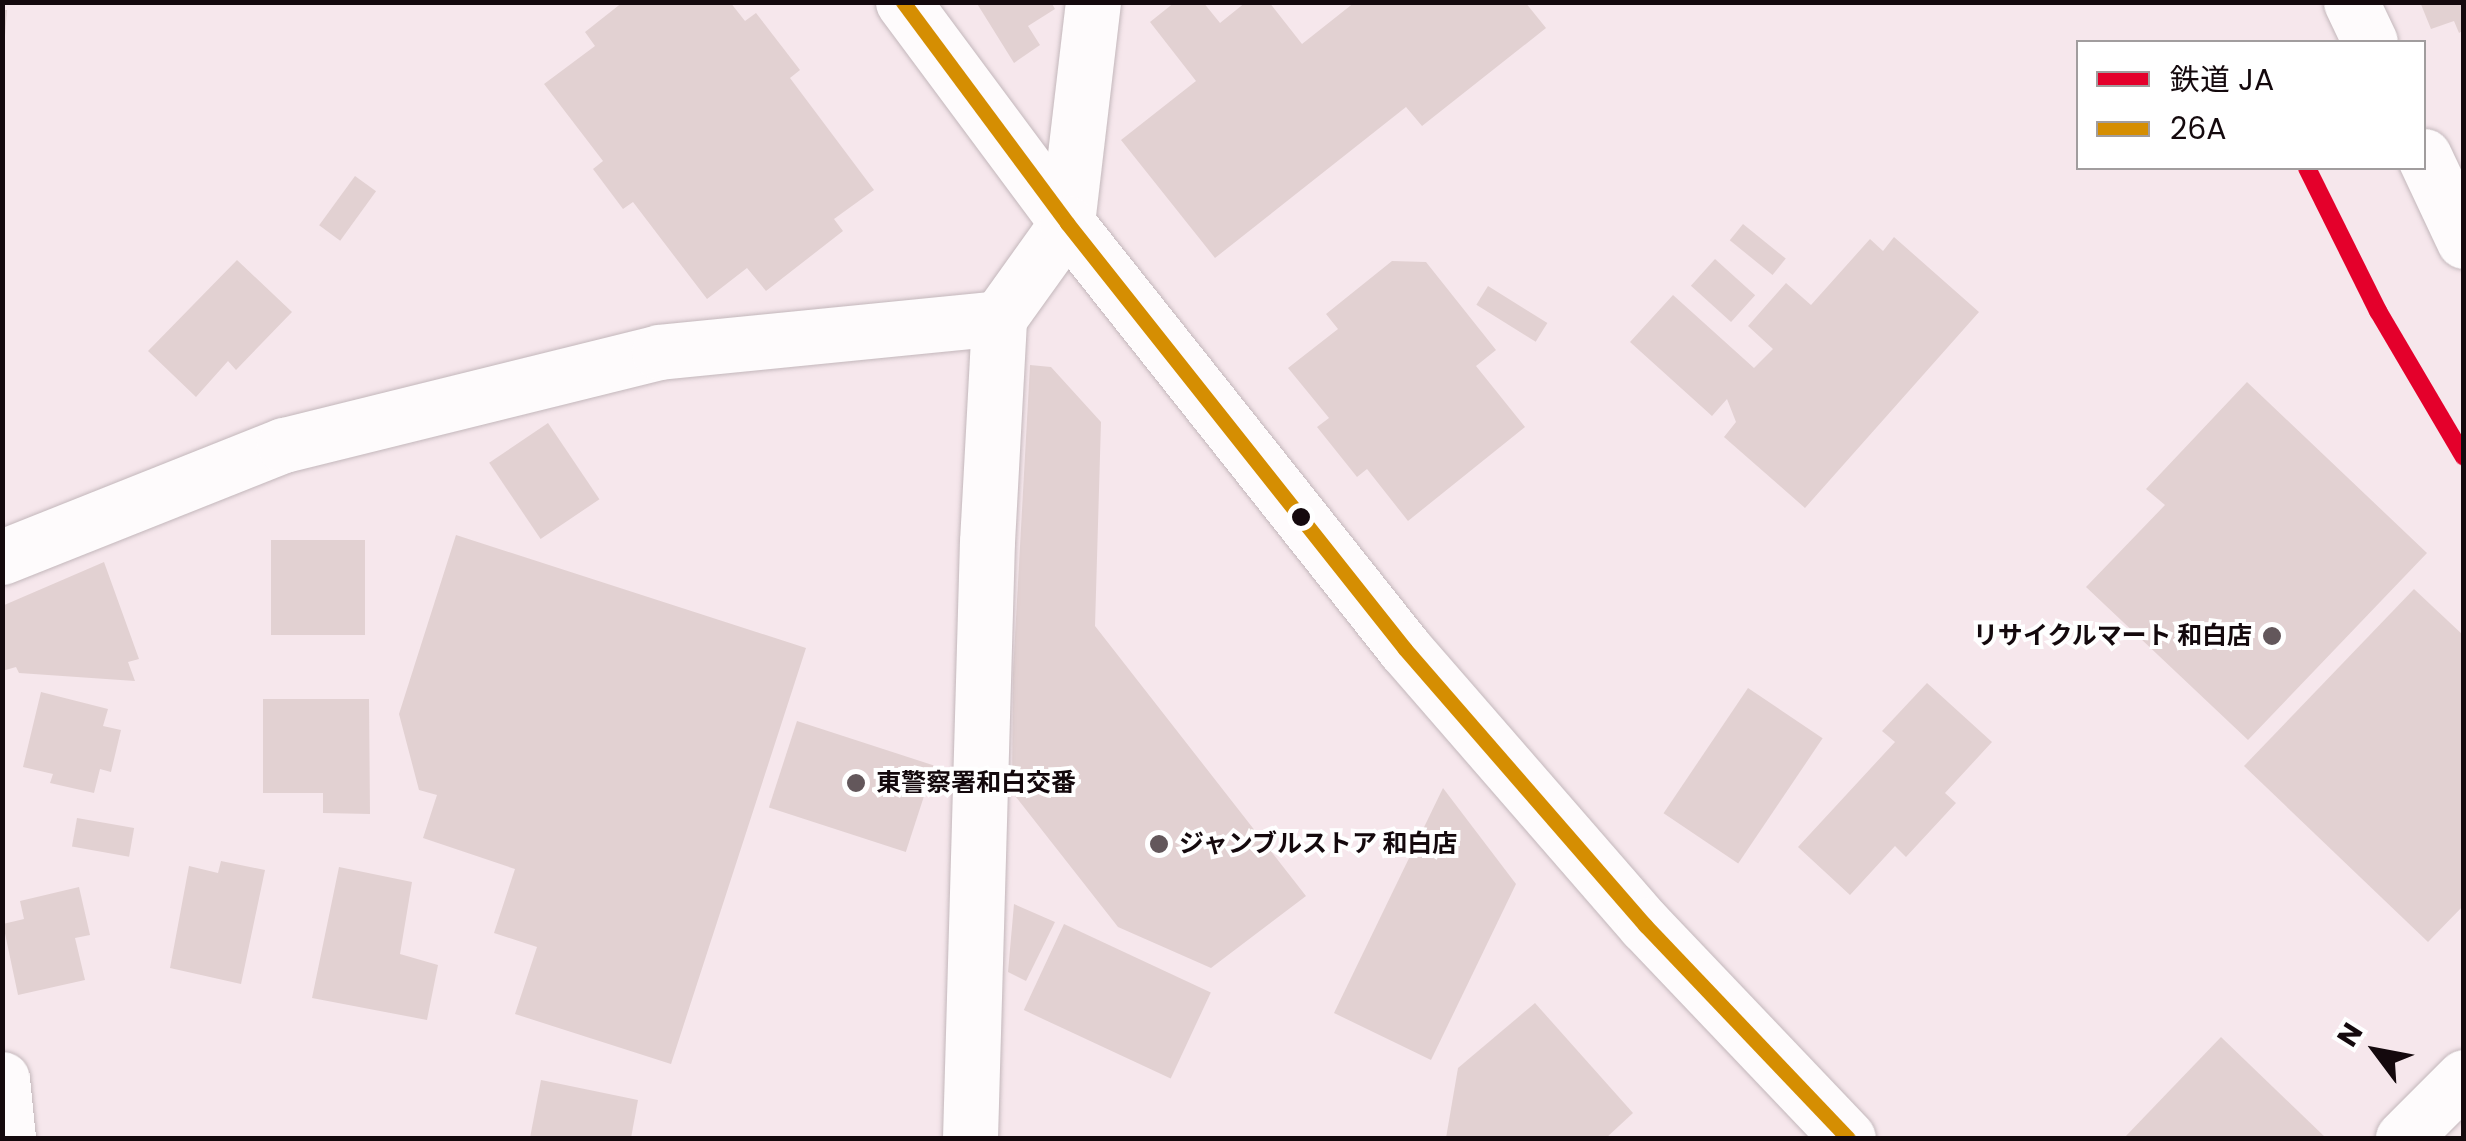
<!DOCTYPE html>
<meta charset="utf-8">
<style>
body{margin:0}
#map{position:relative;width:2466px;height:1141px;overflow:hidden;background:#f6e7ec;font-family:Poppins,"Noto Sans JP",sans-serif}
div>[style]{position:absolute}
.building>*{inset:0;background:#e2d1d2;transform-origin:0 0}
.roads{filter:drop-shadow(0 0 2px #c3b7bb) drop-shadow(0 0 2px #c3b7bb)}
.minor>*{height:55px;margin:-27.5px;padding:0 27.5px;transform-origin:27.5px;border-radius:27.5px;background:#fefbfc}
.tertiary>*{height:55px;margin:-27.5px;padding:0 27.5px;transform-origin:27.5px;border-radius:27.5px;background:#fefbfc}
.trunk>*{height:55px;margin:-27.5px;padding:0 27.5px;transform-origin:27.5px;border-radius:27.5px;background:#fefbfc}
.bus-1>*{height:15px;margin:-7.5px;padding:0 7.5px;transform-origin:7.5px;border-radius:7.5px;background:#d58e02}
.rail-1>*{height:18px;margin:-9px;padding:0 9px;transform-origin:9px;border-radius:9px;background:#e4002b}
.dots>*{width:28px;height:28px;translate:-50% -50%;box-sizing:border-box;border:5px solid #fff;border-radius:50%}
span{translate:-50% -50%;white-space:nowrap;text-align:center;line-height:1.15;-webkit-text-stroke:8px #fff;paint-order:stroke}
.poi-label{font-size:25px;color:#14090d;font-weight:700}
.right{translate:-100% -50%;text-align:right}
.left{translate:0 -50%;text-align:left}
.frame{position:absolute;inset:0;border:5px solid #14090d;pointer-events:none}
.legend{position:absolute;left:2076px;top:40px;width:350px;height:130px;box-sizing:border-box;background:#fff;border:2px solid #a19d9e;margin:0;padding:12px 18px;list-style:none;font-size:30px;color:#14090d}
.legend li{display:flex;align-items:center;gap:20px;height:50px}
.legend b{width:50px;border:2px solid #a19d9e}
.north{position:absolute;left:2326px;top:1001px;width:100px;height:100px;-webkit-text-stroke:8px #fff;paint-order:stroke;rotate:302deg;font-size:28px;font-weight:700;line-height:40px;text-align:center;color:#14090d}
.north::after{content:'';display:block;margin:auto;width:35px;height:45px;background:#14090d;clip-path:polygon(50% 0,100% 100%,50% 72%,0 100%)}
</style>
<div id="map">
<div class="building">
<i style="clip-path:polygon(623px 2px,730px 2px,745px 21px,756px 13px,800px 70px,790px 78px,874px 190px,834px 219px,843px 231px,766px 291px,747px 268px,707px 299px,633px 202px,623px 209px,593px 169px,603px 161px,544px 84px,595px 46px,585px 32px)"></i>
<i style="clip-path:polygon(976px 2px,1051px 2px,1055px 9px,1028px 26px,1040px 45px,1014px 63px)"></i>
<i style="clip-path:polygon(1175px 2px,1203px 2px,1220px 23px,1246px 2px,1269px 2px,1302px 44px,1355px 2px,1525px 2px,1546px 28px,1422px 126px,1406px 107px,1215px 258px,1121px 140px,1196px 81px,1150px 22px)"></i>
<i style="clip-path:polygon(2420px 2px,2464px 2px,2464px 30px,2459px 33px,2454px 21px,2431px 29px)"></i>
<i style="clip-path:polygon(2px 10px,7px 10px,5px 36px,2px 36px)"></i>
<i style="left:355px;top:176px;width:26px;height:61px;rotate:36deg"></i>
<i style="left:1743px;top:224px;width:55px;height:21px;rotate:39deg"></i>
<i style="clip-path:polygon(1894px 237px,1979px 312px,1805px 508px,1724px 437px,1736px 422px,1727px 399px,1712px 416px,1630px 342px,1673px 295px,1754px 368px,1773px 349px,1748px 326px,1786px 283px,1811px 305px,1870px 239px,1883px 251px)"></i>
<i style="left:1715px;top:259px;width:54px;height:36px;rotate:42deg"></i>
<i style="clip-path:polygon(237px 260px,292px 312px,236px 370px,228px 361px,196px 397px,148px 351px)"></i>
<i style="clip-path:polygon(1392px 261px,1426px 262px,1496px 350px,1476px 366px,1525px 427px,1408px 521px,1367px 469px,1357px 477px,1317px 427px,1329px 418px,1288px 368px,1338px 329px,1326px 314px)"></i>
<i style="left:1488px;top:286px;width:70px;height:22px;rotate:32deg"></i>
<i style="clip-path:polygon(1030px 365px,1051px 367px,1101px 422px,1095px 626px,1306px 896px,1211px 968px,1118px 927px,1012px 792px,1013px 673px)"></i>
<i style="clip-path:polygon(2247px 382px,2427px 553px,2248px 740px,2086px 587px,2165px 505px,2146px 489px)"></i>
<i style="left:548px;top:423px;width:92px;height:71px;rotate:56deg"></i>
<i style="clip-path:polygon(456px 535px,806px 648px,671px 1064px,515px 1014px,537px 947px,494px 933px,515px 869px,423px 838px,437px 795px,419px 790px,399px 714px)"></i>
<i style="left:271px;top:540px;width:94px;height:95px"></i>
<i style="clip-path:polygon(104px 562px,139px 659px,128px 662px,135px 681px,19px 673px,16px 667px,2px 671px,2px 606px)"></i>
<i style="clip-path:polygon(2414px 589px,2464px 636px,2464px 905px,2428px 942px,2244px 766px)"></i>
<i style="clip-path:polygon(1927px 683px,1992px 742px,1945px 793px,1956px 803px,1906px 857px,1895px 846px,1850px 895px,1798px 847px,1895px 742px,1882px 731px)"></i>
<i style="left:1748px;top:688px;width:90px;height:151px;rotate:34deg"></i>
<i style="clip-path:polygon(41px 692px,108px 709px,103px 726px,121px 730px,111px 772px,100px 769px,94px 793px,50px 783px,53px 774px,23px 767px)"></i>
<i style="clip-path:polygon(263px 699px,369px 699px,370px 814px,323px 813px,323px 793px,263px 793px)"></i>
<i style="left:797px;top:721px;width:144px;height:91px;rotate:18deg"></i>
<i style="clip-path:polygon(1443px 788px,1516px 884px,1431px 1060px,1334px 1013px)"></i>
<i style="left:77px;top:818px;width:58px;height:29px;rotate:10deg"></i>
<i style="clip-path:polygon(221px 861px,265px 870px,241px 984px,170px 968px,189px 866px,218px 873px)"></i>
<i style="clip-path:polygon(339px 867px,412px 882px,400px 954px,438px 965px,427px 1020px,312px 998px)"></i>
<i style="clip-path:polygon(79px 887px,90px 935px,75px 938px,85px 980px,18px 995px,3px 924px,24px 919px,20px 901px)"></i>
<i style="clip-path:polygon(1014px 904px,1055px 922px,1026px 981px,1008px 972px)"></i>
<i style="left:1064px;top:924px;width:162px;height:95px;rotate:25deg"></i>
<i style="clip-path:polygon(1535px 1003px,1633px 1113px,1606px 1138px,1446px 1138px,1458px 1068px)"></i>
<i style="clip-path:polygon(2221px 1037px,2326px 1138px,2124px 1138px)"></i>
<i style="clip-path:polygon(541px 1080px,638px 1100px,631px 1138px,530px 1138px)"></i>
</div>
<div class="roads">
<div class="minor">
<i style="left:2351px;top:2px;width:44px;rotate:64.6deg"></i>
<i style="left:2424px;top:156px;width:94px;rotate:64.8deg"></i>
<i style="left:1067px;top:223px;width:223px;rotate:-83.3deg"></i>
<i style="left:2px;top:557px;width:303px;rotate:-21.7deg"></i>
<i style="left:284px;top:445px;width:386px;rotate:-13.9deg"></i>
<i style="left:659px;top:352px;width:342px;rotate:-5.7deg"></i>
<i style="left:2px;top:1079px;width:59px;rotate:84.2deg"></i>
<i style="left:2403px;top:1138px;width:86px;rotate:-45deg"></i>
</div>
<div class="tertiary">
<i style="left:970px;top:1138px;width:596px;rotate:-88.37deg"></i>
<i style="left:987px;top:542px;width:224px;rotate:-86.9deg"></i>
<i style="left:999px;top:318px;width:117px;rotate:-54.4deg"></i>
</div>
<div class="trunk">
<i style="left:903px;top:2px;width:275px;rotate:53.4deg"></i>
<i style="left:1067px;top:223px;width:544px;rotate:51.57deg"></i>
<i style="left:1405px;top:649px;width:366px;rotate:49deg"></i>
<i style="left:1645px;top:925px;width:294px;rotate:46.4deg"></i>
</div>
</div>
<div class="bus-1">
<i style="left:903px;top:2px;width:275px;rotate:53.4deg"></i>
<i style="left:1067px;top:223px;width:544px;rotate:51.57deg"></i>
<i style="left:1405px;top:649px;width:366px;rotate:49deg"></i>
<i style="left:1645px;top:925px;width:294px;rotate:46.4deg"></i>
</div>
<div class="rail-1">
<i style="left:2307px;top:168px;width:160px;rotate:63.6deg"></i>
<i style="left:2378px;top:311px;width:169px;rotate:59.5deg"></i>
</div>
<div class="dots">
<i style="left:1301px;top:517px;background:#14090d"></i>
<i style="left:2272px;top:636px;background:#63575b"></i>
<i style="left:856px;top:783px;background:#63575b"></i>
<i style="left:1159px;top:844px;background:#63575b"></i>
</div>
<div class="poi-label">
<span class="right" style="left:2252px;top:636px">リサイクルマート 和白店</span>
<span class="left" style="left:876px;top:783px">東警察署和白交番</span>
<span class="left" style="left:1179px;top:844px">ジャンブルストア 和白店</span>
</div>
<div class="frame"></div>
<ul class="legend">
<li><b style="height:12px;background:#e4002b"></b>鉄道 JA</li>
<li><b style="height:12px;background:#d58e02"></b>26A</li>
</ul>
<div class="north">N</div>
</div>
